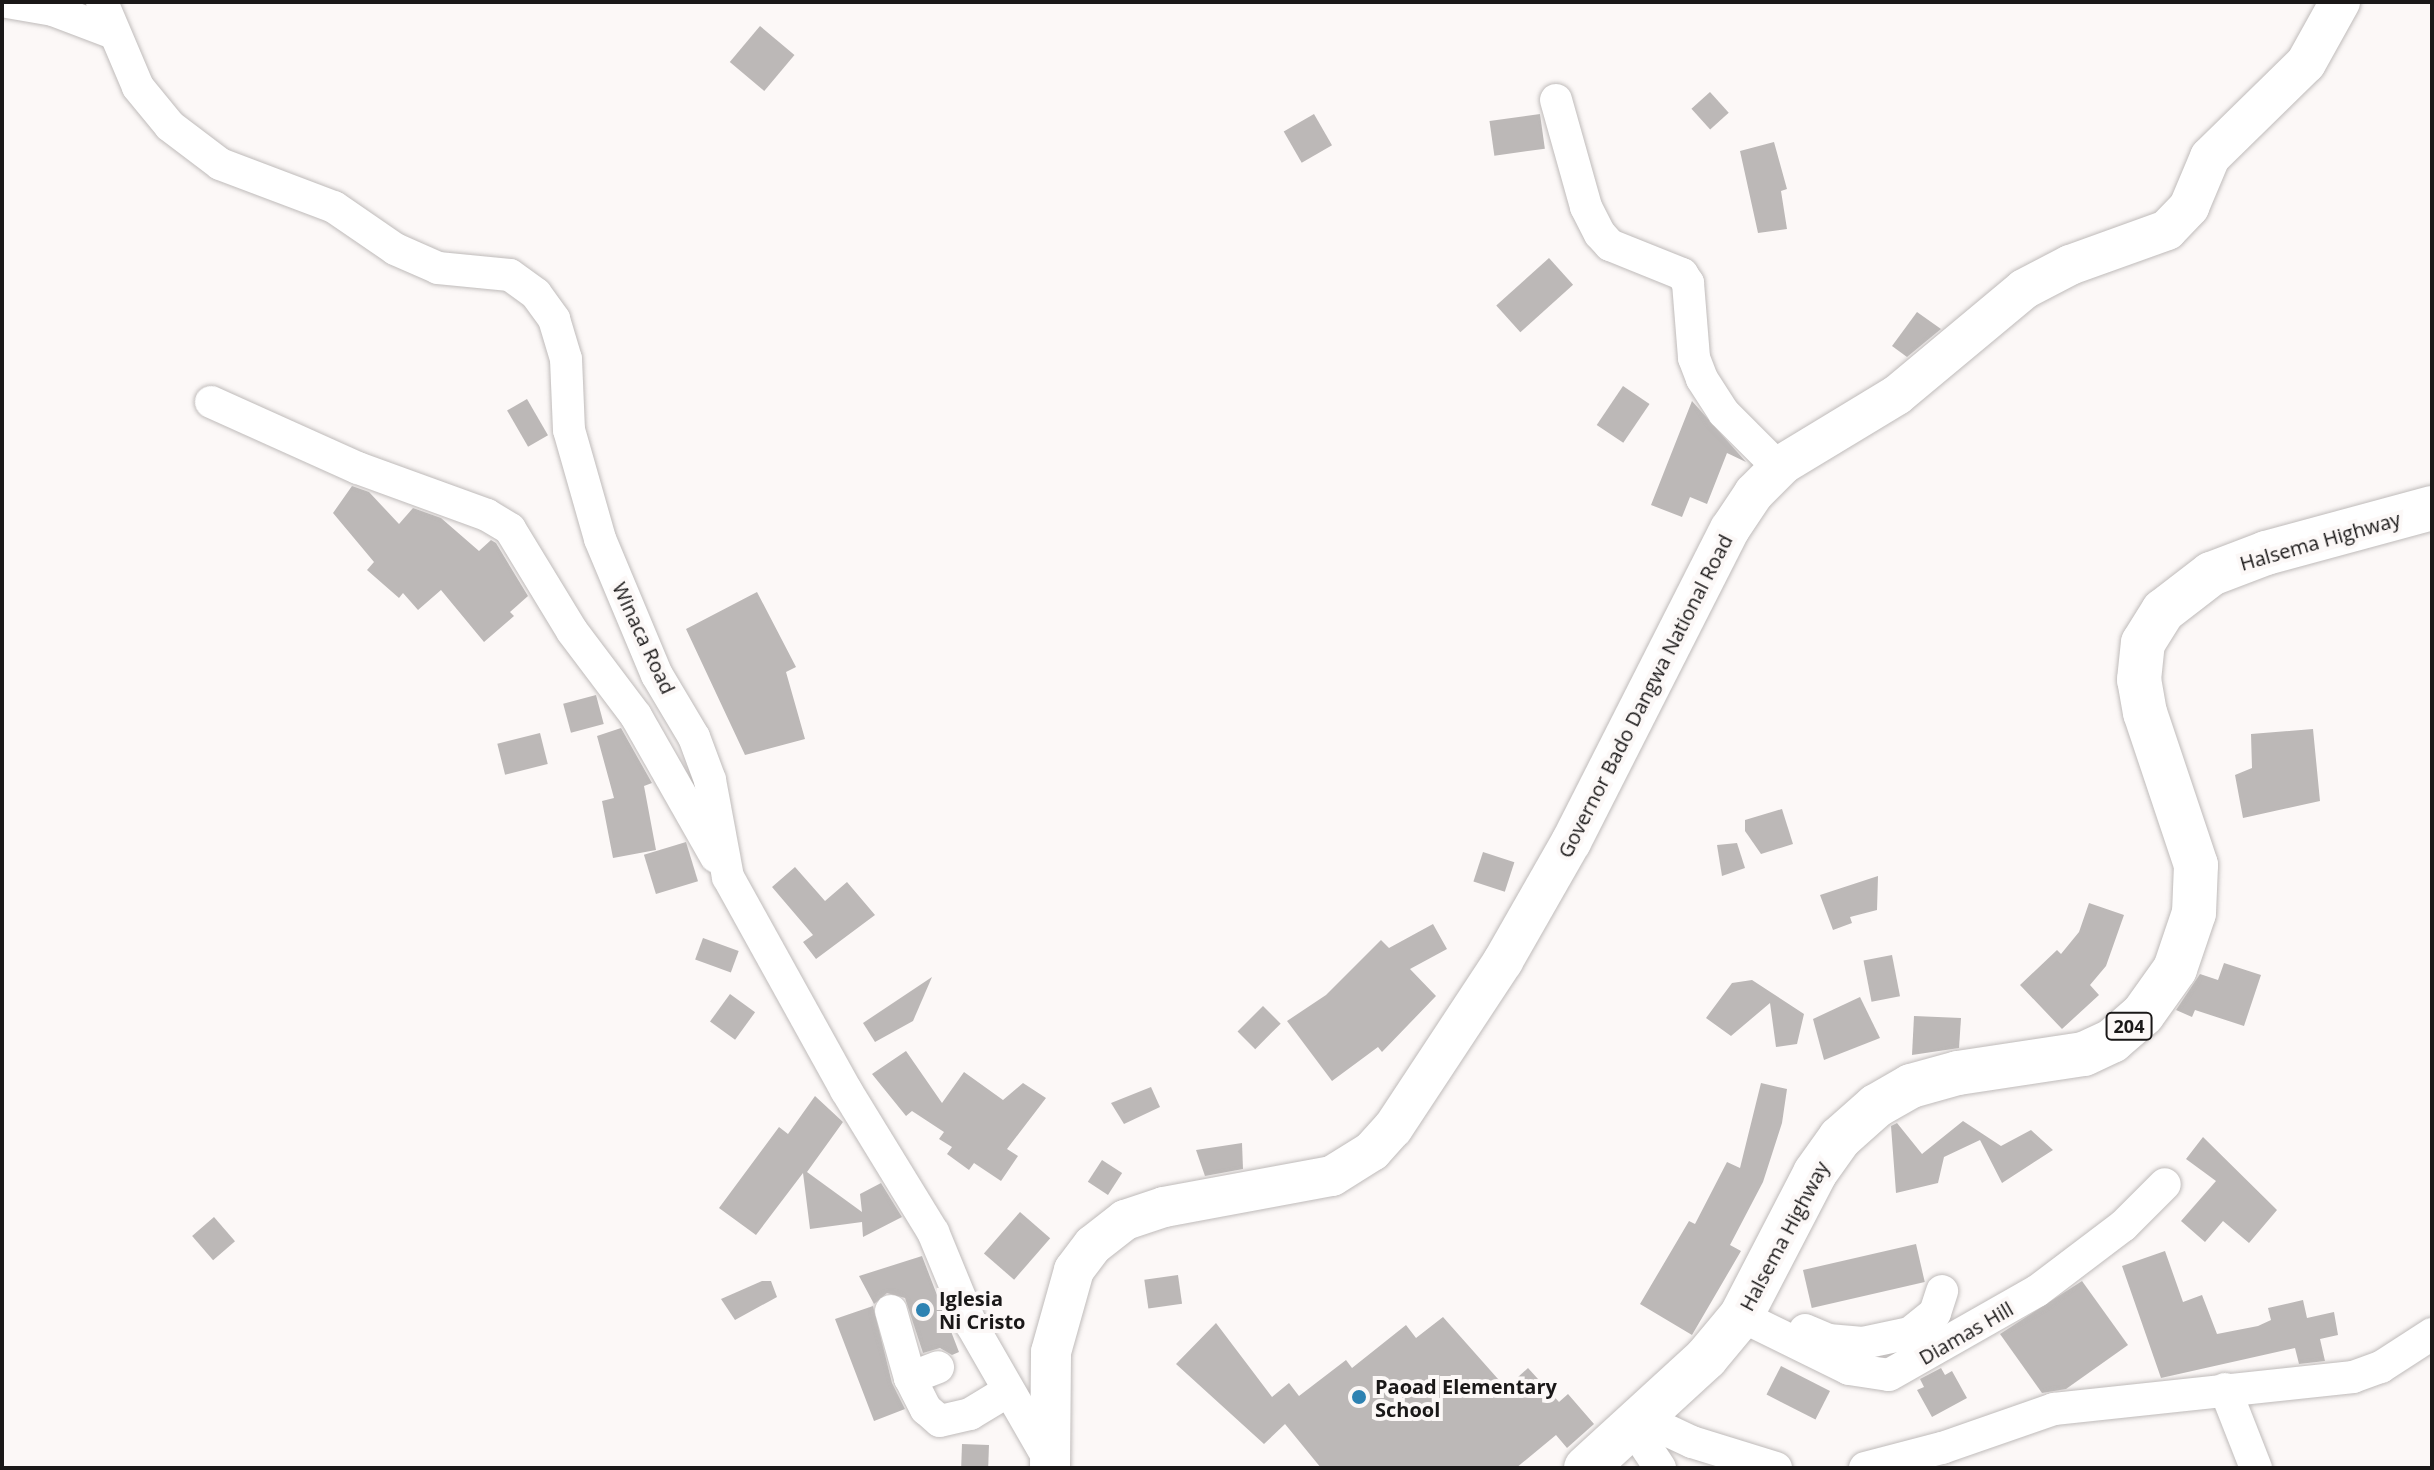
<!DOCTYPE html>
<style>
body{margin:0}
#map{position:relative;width:2434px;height:1470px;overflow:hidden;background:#fcf8f7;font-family:"Open Sans",sans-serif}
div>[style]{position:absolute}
.building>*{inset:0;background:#bcb8b7;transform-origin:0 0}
.roads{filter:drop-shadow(0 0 2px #bfbbba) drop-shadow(0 0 2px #bfbbba)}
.minor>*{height:32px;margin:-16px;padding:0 16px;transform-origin:16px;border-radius:16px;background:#fff}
.major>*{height:40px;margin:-20px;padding:0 20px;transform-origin:20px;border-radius:20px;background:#fff}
.highway>*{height:44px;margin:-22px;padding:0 22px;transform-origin:22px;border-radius:22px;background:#fff}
.dots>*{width:22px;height:22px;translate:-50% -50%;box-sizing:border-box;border:4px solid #fcf8f7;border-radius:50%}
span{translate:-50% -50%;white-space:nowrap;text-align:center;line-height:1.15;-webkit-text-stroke:8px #fcf8f7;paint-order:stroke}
.shield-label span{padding:2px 6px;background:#fcf8f7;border:2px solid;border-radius:6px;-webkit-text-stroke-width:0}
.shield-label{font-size:18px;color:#1a1818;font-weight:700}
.street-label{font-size:20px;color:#1a1818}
.poi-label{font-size:20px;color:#1a1818;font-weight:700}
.left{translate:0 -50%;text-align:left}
.frame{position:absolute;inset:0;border:4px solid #1a1818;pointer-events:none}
</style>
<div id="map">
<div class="building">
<i style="left:760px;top:26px;width:45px;height:47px;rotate:40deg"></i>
<i style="left:1710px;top:92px;width:28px;height:25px;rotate:48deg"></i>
<i style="left:1314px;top:114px;width:36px;height:35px;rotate:60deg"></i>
<i style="left:1540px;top:114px;width:35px;height:51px;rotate:82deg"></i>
<i style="clip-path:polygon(1774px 142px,1787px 189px,1781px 191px,1787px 229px,1758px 233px,1740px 151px)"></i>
<i style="left:1549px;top:258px;width:36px;height:71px;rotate:48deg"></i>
<i style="clip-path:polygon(1917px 312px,1941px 329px,1907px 357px,1892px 346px)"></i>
<i style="left:1623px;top:386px;width:32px;height:47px;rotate:34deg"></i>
<i style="left:527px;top:399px;width:42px;height:23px;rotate:60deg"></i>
<i style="clip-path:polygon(1692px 401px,1746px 462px,1727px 453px,1707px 504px,1690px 497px,1682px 517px,1651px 505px)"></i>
<i style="clip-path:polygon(352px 486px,369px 492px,399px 524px,413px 508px,441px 518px,479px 551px,491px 540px,496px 543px,528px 596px,510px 612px,514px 616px,484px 642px,441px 590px,418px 610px,403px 593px,399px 598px,367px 570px,374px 562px,333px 513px)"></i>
<i style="clip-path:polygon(757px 592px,796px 667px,786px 672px,805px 739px,745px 755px,686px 629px)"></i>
<i style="left:596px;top:695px;width:30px;height:34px;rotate:75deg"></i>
<i style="clip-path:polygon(621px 728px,652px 783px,644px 786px,656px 850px,613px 858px,602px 801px,614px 798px,597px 736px)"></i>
<i style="clip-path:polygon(2313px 729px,2320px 801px,2243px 818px,2235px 775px,2252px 768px,2251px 734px)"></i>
<i style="left:540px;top:733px;width:32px;height:44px;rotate:76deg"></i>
<i style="clip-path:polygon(1782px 809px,1793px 844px,1761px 854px,1745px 831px,1745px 820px)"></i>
<i style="left:686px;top:842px;width:41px;height:44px;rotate:73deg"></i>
<i style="clip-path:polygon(1737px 843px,1745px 868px,1722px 876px,1717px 845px)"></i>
<i style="left:1483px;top:852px;width:33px;height:31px;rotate:18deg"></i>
<i style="clip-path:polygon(795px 867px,825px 901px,847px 882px,875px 915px,816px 959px,803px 942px,813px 935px,772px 887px)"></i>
<i style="clip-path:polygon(1878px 876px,1877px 910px,1850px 917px,1852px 923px,1833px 930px,1820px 895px)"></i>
<i style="clip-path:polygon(2089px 903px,2124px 915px,2106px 966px,2090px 985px,2099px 995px,2062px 1029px,2020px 985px,2057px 950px,2061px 954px,2079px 932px)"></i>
<i style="clip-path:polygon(1433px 924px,1447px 949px,1410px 969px,1436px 996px,1382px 1052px,1378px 1047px,1332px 1081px,1287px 1021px,1326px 995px,1381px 940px,1389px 948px)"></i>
<i style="left:703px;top:938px;width:38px;height:23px;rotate:20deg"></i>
<i style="left:1892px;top:955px;width:42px;height:29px;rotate:79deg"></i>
<i style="clip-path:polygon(2224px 963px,2261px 975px,2244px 1026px,2195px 1010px,2192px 1017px,2176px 1010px,2200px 974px,2218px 980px)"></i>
<i style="clip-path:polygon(932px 977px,913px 1021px,875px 1042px,863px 1023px)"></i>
<i style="clip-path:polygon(1752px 980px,1804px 1014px,1797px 1044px,1776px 1047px,1770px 1003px,1731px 1036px,1706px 1018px,1732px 983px)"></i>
<i style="left:730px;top:994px;width:31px;height:34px;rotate:36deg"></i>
<i style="clip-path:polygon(1860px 997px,1880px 1038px,1824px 1060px,1813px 1019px)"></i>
<i style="left:1263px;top:1006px;width:25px;height:36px;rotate:45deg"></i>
<i style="clip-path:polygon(1914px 1016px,1961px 1018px,1959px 1048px,1912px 1055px)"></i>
<i style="clip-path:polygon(906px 1051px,942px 1103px,964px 1072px,1003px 1100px,1023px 1083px,1046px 1098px,1007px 1149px,1018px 1156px,1001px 1181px,974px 1163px,969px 1170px,947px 1154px,952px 1147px,939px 1139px,944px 1132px,912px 1111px,906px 1116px,872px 1074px)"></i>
<i style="clip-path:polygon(1761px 1083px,1787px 1089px,1782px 1123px,1763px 1182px,1730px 1245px,1741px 1251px,1692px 1335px,1640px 1304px,1689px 1221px,1695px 1224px,1727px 1162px,1740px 1168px)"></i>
<i style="clip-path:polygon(1151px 1087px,1160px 1107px,1124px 1124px,1111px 1103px)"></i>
<i style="clip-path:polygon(815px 1096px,843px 1122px,807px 1172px,862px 1212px,860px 1194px,881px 1183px,902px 1217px,863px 1237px,862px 1222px,810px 1229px,803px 1173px,756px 1235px,719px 1208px,779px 1127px,788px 1134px)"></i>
<i style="clip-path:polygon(1963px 1121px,2001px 1146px,2031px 1130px,2053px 1150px,2002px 1183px,1980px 1140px,1944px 1157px,1938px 1183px,1896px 1193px,1891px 1126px,1897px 1123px,1922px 1154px)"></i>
<i style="clip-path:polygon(2203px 1137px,2277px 1210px,2249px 1243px,2223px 1221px,2205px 1242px,2181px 1221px,2216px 1181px,2186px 1159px)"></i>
<i style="clip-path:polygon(1242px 1143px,1243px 1169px,1205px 1176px,1196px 1150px)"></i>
<i style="left:1102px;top:1160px;width:24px;height:26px;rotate:33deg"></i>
<i style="left:1020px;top:1212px;width:40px;height:55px;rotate:41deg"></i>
<i style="left:214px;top:1217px;width:32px;height:29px;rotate:49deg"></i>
<i style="left:1916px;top:1244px;width:39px;height:116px;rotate:77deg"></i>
<i style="clip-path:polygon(2165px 1251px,2183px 1302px,2202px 1295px,2217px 1334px,2258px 1326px,2271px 1320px,2268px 1308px,2303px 1300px,2307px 1318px,2334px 1312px,2338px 1335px,2320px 1339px,2325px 1361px,2299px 1364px,2295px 1348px,2161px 1378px,2122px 1266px)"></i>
<i style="clip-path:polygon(922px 1256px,959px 1352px,952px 1355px,940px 1348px,923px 1353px,905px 1298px,887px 1293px,874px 1304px,859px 1276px)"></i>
<i style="left:1178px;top:1275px;width:29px;height:34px;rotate:82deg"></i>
<i style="clip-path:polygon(762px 1281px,771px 1281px,777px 1297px,735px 1320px,721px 1299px)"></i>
<i style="clip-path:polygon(2082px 1281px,2128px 1345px,2066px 1389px,2042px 1393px,2000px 1334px)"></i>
<i style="clip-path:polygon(873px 1306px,892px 1383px,905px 1409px,874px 1421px,835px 1319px)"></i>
<i style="clip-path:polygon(1443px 1317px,1506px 1388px,1528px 1368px,1559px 1402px,1568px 1394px,1594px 1424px,1567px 1448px,1556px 1435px,1516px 1468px,1321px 1468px,1285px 1424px,1264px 1444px,1176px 1364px,1216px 1323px,1272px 1397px,1289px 1383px,1299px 1396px,1346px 1360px,1352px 1368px,1406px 1325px,1416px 1338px)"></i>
<i style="left:1781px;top:1366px;width:55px;height:32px;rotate:27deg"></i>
<i style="clip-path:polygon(1941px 1368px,1945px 1375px,1952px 1371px,1967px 1398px,1932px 1417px,1917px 1390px,1924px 1387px,1920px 1379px)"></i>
<i style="left:962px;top:1444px;width:27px;height:24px;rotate:2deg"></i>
</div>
<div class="roads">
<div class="minor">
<i style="left:7px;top:2px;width:47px;rotate:9.9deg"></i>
<i style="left:53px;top:10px;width:62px;rotate:20.8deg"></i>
<i style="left:102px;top:2px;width:92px;rotate:67deg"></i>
<i style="left:138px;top:87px;width:50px;rotate:50.6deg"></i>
<i style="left:170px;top:126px;width:63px;rotate:37.2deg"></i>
<i style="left:220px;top:164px;width:122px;rotate:20.7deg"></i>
<i style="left:334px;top:207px;width:74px;rotate:34.5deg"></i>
<i style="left:395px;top:249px;width:47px;rotate:23.8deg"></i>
<i style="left:438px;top:268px;width:72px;rotate:5.6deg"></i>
<i style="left:510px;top:275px;width:32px;rotate:36deg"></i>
<i style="left:536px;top:294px;width:31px;rotate:54deg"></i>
<i style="left:554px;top:319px;width:42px;rotate:73.3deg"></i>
<i style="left:566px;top:359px;width:71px;rotate:87.6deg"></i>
<i style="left:569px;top:430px;width:113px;rotate:74.1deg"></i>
<i style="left:600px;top:539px;width:147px;rotate:67.3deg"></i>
<i style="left:657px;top:675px;width:72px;rotate:59.2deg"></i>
<i style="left:694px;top:737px;width:46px;rotate:69.6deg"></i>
<i style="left:710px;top:780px;width:99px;rotate:79.5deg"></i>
<i style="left:728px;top:877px;width:244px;rotate:61deg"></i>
<i style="left:846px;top:1090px;width:167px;rotate:58.5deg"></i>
<i style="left:933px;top:1232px;width:100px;rotate:67.6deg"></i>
<i style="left:971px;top:1324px;width:155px;rotate:60.1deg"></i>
<i style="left:1556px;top:100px;width:111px;rotate:74.3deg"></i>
<i style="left:1586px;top:207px;width:30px;rotate:63deg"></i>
<i style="left:1600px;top:234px;width:15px;rotate:48deg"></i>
<i style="left:1610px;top:245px;width:78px;rotate:21.9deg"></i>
<i style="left:1682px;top:274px;width:11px;rotate:56deg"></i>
<i style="left:1688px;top:283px;width:75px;rotate:85.4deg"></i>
<i style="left:1694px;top:358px;width:22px;rotate:69deg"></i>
<i style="left:1702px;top:379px;width:40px;rotate:57.1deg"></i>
<i style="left:1724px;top:413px;width:78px;rotate:45deg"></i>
<i style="left:211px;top:402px;width:161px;rotate:24.2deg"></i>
<i style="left:358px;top:468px;width:137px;rotate:20deg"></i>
<i style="left:487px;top:515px;width:27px;rotate:31deg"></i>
<i style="left:510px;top:529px;width:119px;rotate:58.7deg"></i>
<i style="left:572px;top:631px;width:106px;rotate:53deg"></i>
<i style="left:636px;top:716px;width:162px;rotate:60.4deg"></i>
<i style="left:891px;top:1311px;width:70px;rotate:74.2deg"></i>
<i style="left:910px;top:1378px;width:35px;rotate:63deg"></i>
<i style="left:926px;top:1409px;width:18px;rotate:41deg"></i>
<i style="left:940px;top:1421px;width:31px;rotate:-13deg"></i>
<i style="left:970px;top:1414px;width:44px;rotate:-31.2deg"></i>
<i style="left:1741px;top:1316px;width:120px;rotate:26.1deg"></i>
<i style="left:1849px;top:1369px;width:40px;rotate:8.5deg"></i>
<i style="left:1889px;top:1375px;width:170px;rotate:-29.6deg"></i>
<i style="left:2037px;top:1291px;width:108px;rotate:-37.1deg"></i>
<i style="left:2123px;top:1226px;width:59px;rotate:-45deg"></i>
<i style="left:1805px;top:1330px;width:25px;rotate:23deg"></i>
<i style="left:1828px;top:1340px;width:35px;rotate:5deg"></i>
<i style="left:1863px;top:1343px;width:48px;rotate:-12deg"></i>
<i style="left:1910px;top:1333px;width:32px;rotate:-39deg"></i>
<i style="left:1935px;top:1313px;width:23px;rotate:-72deg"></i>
<i style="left:910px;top:1378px;width:30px;rotate:-21deg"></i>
<i style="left:2225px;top:1389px;width:85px;rotate:68.6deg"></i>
<i style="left:1643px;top:1419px;width:54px;rotate:25.1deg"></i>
<i style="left:1692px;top:1442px;width:88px;rotate:17.2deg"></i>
<i style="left:1633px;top:1427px;width:49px;rotate:56.6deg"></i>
<i style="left:1865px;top:1468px;width:80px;rotate:-14.6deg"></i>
<i style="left:1942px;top:1448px;width:119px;rotate:-19.2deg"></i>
<i style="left:2054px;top:1409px;width:301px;rotate:-6.1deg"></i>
<i style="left:2353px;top:1377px;width:30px;rotate:-20deg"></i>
<i style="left:2381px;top:1367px;width:61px;rotate:-32.9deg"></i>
</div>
<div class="major">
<i style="left:1050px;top:1468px;width:116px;rotate:-89.5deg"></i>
<i style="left:1051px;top:1352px;width:85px;rotate:-74.3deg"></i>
<i style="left:1074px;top:1270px;width:31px;rotate:-53deg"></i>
<i style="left:1093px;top:1245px;width:41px;rotate:-38deg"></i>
<i style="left:1125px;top:1220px;width:41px;rotate:-18.4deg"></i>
<i style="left:1164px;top:1207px;width:171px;rotate:-10.5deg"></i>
<i style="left:1332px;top:1176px;width:47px;rotate:-32deg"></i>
<i style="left:1372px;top:1151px;width:31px;rotate:-48deg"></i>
<i style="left:1393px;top:1128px;width:200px;rotate:-56.6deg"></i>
<i style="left:1503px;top:961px;width:137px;rotate:-60.3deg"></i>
<i style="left:1571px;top:842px;width:351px;rotate:-63.1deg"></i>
<i style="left:1730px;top:529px;width:43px;rotate:-56.3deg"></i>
<i style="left:1754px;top:493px;width:41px;rotate:-45deg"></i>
<i style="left:1783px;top:464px;width:133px;rotate:-31.2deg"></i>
<i style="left:1897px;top:395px;width:165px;rotate:-39.8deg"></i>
<i style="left:2024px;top:289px;width:52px;rotate:-27.6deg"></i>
<i style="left:2070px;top:265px;width:103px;rotate:-19.8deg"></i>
<i style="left:2167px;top:230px;width:32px;rotate:-46deg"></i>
<i style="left:2189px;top:207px;width:54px;rotate:-67.2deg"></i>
<i style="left:2210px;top:157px;width:134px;rotate:-44.4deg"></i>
<i style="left:2306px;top:63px;width:70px;rotate:-60.9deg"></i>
</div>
<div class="highway">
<i style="left:1586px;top:1468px;width:163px;rotate:-42.5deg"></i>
<i style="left:1706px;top:1358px;width:55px;rotate:-50.2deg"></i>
<i style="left:1741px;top:1316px;width:161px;rotate:-62.6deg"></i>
<i style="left:1815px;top:1173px;width:43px;rotate:-54.5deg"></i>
<i style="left:1840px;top:1138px;width:48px;rotate:-41.6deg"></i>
<i style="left:1876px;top:1106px;width:40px;rotate:-29.7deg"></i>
<i style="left:1911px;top:1086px;width:49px;rotate:-15.5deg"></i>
<i style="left:1958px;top:1073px;width:127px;rotate:-8.6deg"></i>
<i style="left:2084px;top:1054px;width:31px;rotate:-25deg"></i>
<i style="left:2112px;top:1041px;width:41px;rotate:-41.1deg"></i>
<i style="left:2143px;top:1014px;width:55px;rotate:-54.6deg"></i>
<i style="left:2175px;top:969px;width:59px;rotate:-71.3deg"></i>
<i style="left:2194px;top:913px;width:48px;rotate:-87.6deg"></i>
<i style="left:2196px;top:865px;width:160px;rotate:-108.5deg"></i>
<i style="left:2145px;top:713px;width:34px;rotate:-100deg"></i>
<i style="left:2139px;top:680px;width:37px;rotate:-84deg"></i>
<i style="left:2143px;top:643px;width:38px;rotate:-58deg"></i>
<i style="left:2163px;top:611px;width:61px;rotate:-37.6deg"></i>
<i style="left:2211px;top:574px;width:59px;rotate:-20.9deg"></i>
<i style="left:2266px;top:553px;width:172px;rotate:-15.2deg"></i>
</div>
</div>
<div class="dots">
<i style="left:923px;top:1310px;background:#2e82b2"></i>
<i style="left:1359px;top:1397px;background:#2e82b2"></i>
</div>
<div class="shield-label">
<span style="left:2129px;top:1026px">204</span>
</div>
<div class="street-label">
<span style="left:2320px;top:541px;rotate:-16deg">Halsema Highway</span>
<span style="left:644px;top:638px;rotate:65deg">Winaca Road</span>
<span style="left:1645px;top:696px;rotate:-63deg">Governor Bado Dangwa National Road</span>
<span style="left:1784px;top:1236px;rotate:-62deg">Halsema Highway</span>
<span style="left:1966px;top:1333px;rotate:-30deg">Diamas Hill</span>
</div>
<div class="poi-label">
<span class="left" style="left:939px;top:1310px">Iglesia<br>Ni Cristo</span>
<span class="left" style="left:1375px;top:1398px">Paoad Elementary<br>School</span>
</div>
<div class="frame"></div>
</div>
